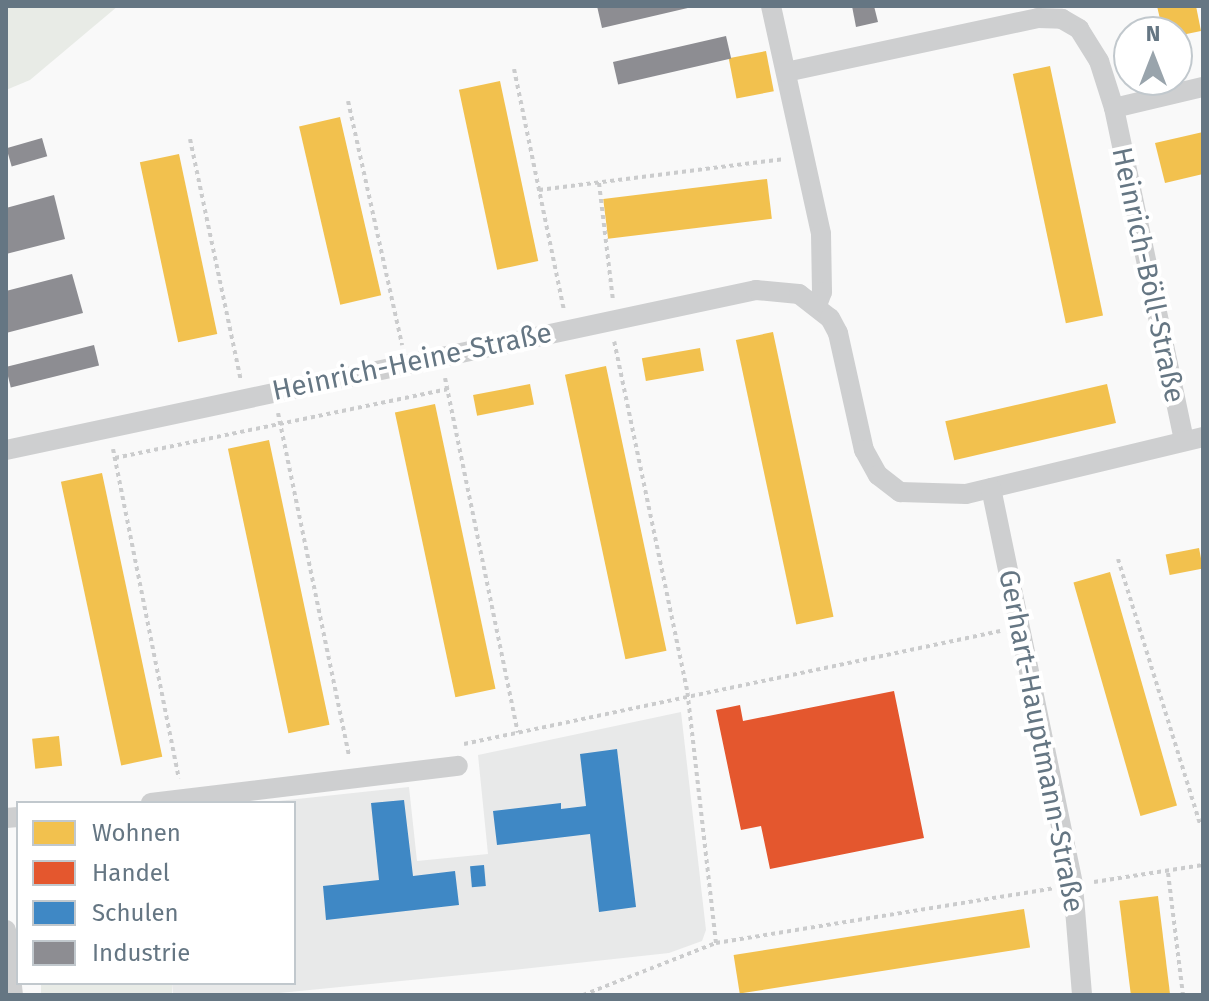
<!DOCTYPE html>
<meta charset="utf-8">
<style>
body{margin:0}
#map{position:relative;width:1209px;height:1001px;overflow:hidden;background:#f9f9f9;font-family:"Fira Sans",sans-serif}
div>[style]{position:absolute}
.built>*{inset:0;background:#e8e9e9}
.green>*{inset:0;background:#e8ebe6;transform-origin:0 0}
.homes>*{inset:0;background:#f2c14e;transform-origin:0 0}
.shops>*{inset:0;background:#e4572e}
.schools>*{inset:0;background:#3f88c5;transform-origin:0 0}
.industry>*{inset:0;background:#8d8d92;transform-origin:0 0}
.path>*{height:4px;margin-top:-2px;transform-origin:0;background:repeating-linear-gradient(90deg,#cbcccd 0 4px,transparent 0 8px)}
.minor>*{height:20px;margin:-10px;padding:0 10px;transform-origin:10px;border-radius:10px;background:#cecfd0}
span{translate:-50% -50%;white-space:nowrap;text-align:center;line-height:1.15;-webkit-text-stroke:8px #fff;paint-order:stroke}
.street-label{font-size:28px;color:#657683}
.frame{position:absolute;inset:0;border:8px solid #657683;pointer-events:none}
.legend{position:absolute;left:16px;top:801px;width:280px;height:184px;box-sizing:border-box;background:#fff;border:2px solid #c1c8cd;margin:0;padding:10px 14px;list-style:none;font-size:24px;color:#657683}
.legend li{display:flex;align-items:center;gap:16px;height:40px}
.legend b{width:40px;border:2px solid #c1c8cd}
.north{position:absolute;left:1113px;top:16px;width:80px;height:80px;box-sizing:border-box;background:#fff;border:2px solid #c1c8cd;border-radius:50%;rotate:0deg;font-size:22px;font-weight:700;line-height:32px;text-align:center;color:#657683}
.north::after{content:'';display:block;margin:auto;width:28px;height:36px;background:#99a4ac;clip-path:polygon(50% 0,100% 100%,50% 72%,0 100%)}
</style>
<div id="map">
<div class="built">
<i style="clip-path:polygon(681px 712px,706px 930px,702px 941px,669px 953px,513px 970px,259px 995px,173px 995px,172px 983px,294px 983px,294px 803px,260px 803px,409px 787px,417px 861px,488px 854px,478px 755px)"></i>
</div>
<div class="green">
<i style="clip-path:polygon(6px 6px,118px 6px,30px 80px,6px 90px)"></i>
<i style="left:41px;top:983px;width:131px;height:12px"></i>
</div>
<div class="homes">
<i style="clip-path:polygon(1157px 6px,1196px 6px,1201px 31px,1177px 36px,1163px 32px)"></i>
<i style="left:766px;top:51px;width:41px;height:38px;rotate:79deg"></i>
<i style="left:1050px;top:66px;width:255px;height:38px;rotate:78deg"></i>
<i style="left:500px;top:81px;width:184px;height:42px;rotate:78deg"></i>
<i style="left:340px;top:117px;width:183px;height:42px;rotate:77deg"></i>
<i style="clip-path:polygon(1203px 132px,1203px 174px,1165px 183px,1155px 143px)"></i>
<i style="left:179px;top:154px;width:184px;height:40px;rotate:78deg"></i>
<i style="left:767px;top:179px;width:40px;height:165px;rotate:83deg"></i>
<i style="left:773px;top:332px;width:291px;height:38px;rotate:78deg"></i>
<i style="left:700px;top:348px;width:23px;height:59px;rotate:80deg"></i>
<i style="left:606px;top:366px;width:291px;height:42px;rotate:78deg"></i>
<i style="left:530px;top:384px;width:21px;height:58px;rotate:79deg"></i>
<i style="left:1107px;top:384px;width:40px;height:166px;rotate:77deg"></i>
<i style="left:435px;top:404px;width:291px;height:41px;rotate:78deg"></i>
<i style="left:269px;top:440px;width:291px;height:42px;rotate:78deg"></i>
<i style="left:102px;top:473px;width:290px;height:42px;rotate:78deg"></i>
<i style="left:1199px;top:548px;width:21px;height:34px;rotate:79deg"></i>
<i style="left:1110px;top:572px;width:243px;height:38px;rotate:74deg"></i>
<i style="left:59px;top:736px;width:30px;height:27px;rotate:84deg"></i>
<i style="left:1158px;top:896px;width:100px;height:39px;rotate:83deg"></i>
<i style="left:1024px;top:909px;width:39px;height:294px;rotate:81deg"></i>
</div>
<div class="shops">
<i style="clip-path:polygon(894px 691px,924px 838px,770px 869px,761px 826px,741px 830px,716px 710px,740px 705px,743px 721px)"></i>
</div>
<div class="schools">
<i style="clip-path:polygon(617px 749px,636px 907px,599px 912px,590px 834px,497px 845px,493px 811px,561px 803px,561px 809px,586px 806px,580px 754px)"></i>
<i style="clip-path:polygon(404px 800px,413px 876px,455px 871px,459px 905px,326px 920px,323px 886px,379px 880px,371px 803px)"></i>
<i style="left:484px;top:865px;width:21px;height:14px;rotate:85deg"></i>
</div>
<div class="industry">
<i style="clip-path:polygon(597px 6px,691px 6px,692px 7px,602px 28px)"></i>
<i style="clip-path:polygon(852px 6px,874px 6px,878px 22px,856px 27px)"></i>
<i style="left:726px;top:36px;width:23px;height:116px;rotate:77deg"></i>
<i style="left:42px;top:138px;width:19px;height:37px;rotate:74deg"></i>
<i style="clip-path:polygon(54px 195px,65px 239px,6px 254px,6px 208px)"></i>
<i style="clip-path:polygon(72px 274px,83px 313px,6px 333px,6px 291px)"></i>
<i style="left:94px;top:345px;width:21px;height:91px;rotate:76deg"></i>
</div>
<div class="path">
<i style="left:514px;top:69px;width:246px;rotate:78.3deg"></i>
<i style="left:348px;top:101px;width:250px;rotate:77.5deg"></i>
<i style="left:190px;top:139px;width:246px;rotate:78.1deg"></i>
<i style="left:599px;top:183px;width:118px;rotate:83.2deg"></i>
<i style="left:539px;top:190px;width:246px;rotate:-7.2deg"></i>
<i style="left:445px;top:378px;width:362px;rotate:78.4deg"></i>
<i style="left:278px;top:413px;width:351px;rotate:78.3deg"></i>
<i style="left:113px;top:449px;width:336px;rotate:78.7deg"></i>
<i style="left:115px;top:458px;width:339px;rotate:-11.7deg"></i>
<i style="left:1118px;top:559px;width:277px;rotate:72.8deg"></i>
<i style="left:464px;top:744px;width:548px;rotate:-11.9deg"></i>
<i style="left:1168px;top:873px;width:123px;rotate:83deg"></i>
<i style="left:1094px;top:882px;width:110px;rotate:-8.9deg"></i>
<i style="left:716px;top:943px;width:342px;rotate:-9.2deg"></i>
<i style="left:583px;top:995px;width:143px;rotate:-21.4deg"></i>
<i style="left:716px;top:943px;width:255px;rotate:-96.5deg"></i>
<i style="left:687px;top:690px;width:356px;rotate:-101.8deg"></i>
</div>
<div class="minor">
<i style="left:771px;top:6px;width:233px;rotate:77.6deg"></i>
<i style="left:821px;top:234px;width:58px;rotate:89deg"></i>
<i style="left:822px;top:292px;width:14px;rotate:111deg"></i>
<i style="left:786px;top:72px;width:258px;rotate:-12.1deg"></i>
<i style="left:1038px;top:18px;width:24px;rotate:2deg"></i>
<i style="left:1062px;top:19px;width:20px;rotate:30deg"></i>
<i style="left:1079px;top:29px;width:38px;rotate:58deg"></i>
<i style="left:1099px;top:61px;width:49px;rotate:72.3deg"></i>
<i style="left:1114px;top:108px;width:340px;rotate:78.1deg"></i>
<i style="left:1114px;top:108px;width:91px;rotate:-13.3deg"></i>
<i style="left:6px;top:450px;width:767px;rotate:-12.04deg"></i>
<i style="left:756px;top:290px;width:43px;rotate:5.3deg"></i>
<i style="left:799px;top:294px;width:39px;rotate:38deg"></i>
<i style="left:830px;top:318px;width:17px;rotate:62deg"></i>
<i style="left:838px;top:333px;width:120px;rotate:77.5deg"></i>
<i style="left:864px;top:450px;width:29px;rotate:61deg"></i>
<i style="left:878px;top:475px;width:28px;rotate:38deg"></i>
<i style="left:900px;top:492px;width:66px;rotate:1.7deg"></i>
<i style="left:966px;top:494px;width:244px;rotate:-13.5deg"></i>
<i style="left:991px;top:488px;width:405px;rotate:78.3deg"></i>
<i style="left:1073px;top:885px;width:110px;rotate:85.3deg"></i>
<i style="left:151px;top:803px;width:309px;rotate:-6.9deg"></i>
<i style="left:6px;top:818px;width:12px;rotate:-5deg"></i>
<i style="left:6px;top:930px;width:65px;rotate:83.9deg"></i>
</div>
<div class="street-label">
<span style="left:1148px;top:275px;rotate:78deg">Heinrich-Böll-Straße</span>
<span style="left:412px;top:362px;rotate:-12deg">Heinrich-Heine-Straße</span>
<span style="left:1041px;top:741px;rotate:79deg">Gerhart-Hauptmann-Straße</span>
</div>
<div class="frame"></div>
<ul class="legend">
<li><b style="height:22px;background:#f2c14e"></b>Wohnen</li>
<li><b style="height:22px;background:#e4572e"></b>Handel</li>
<li><b style="height:22px;background:#3f88c5"></b>Schulen</li>
<li><b style="height:22px;background:#8d8d92"></b>Industrie</li>
</ul>
<div class="north">N</div>
</div>
